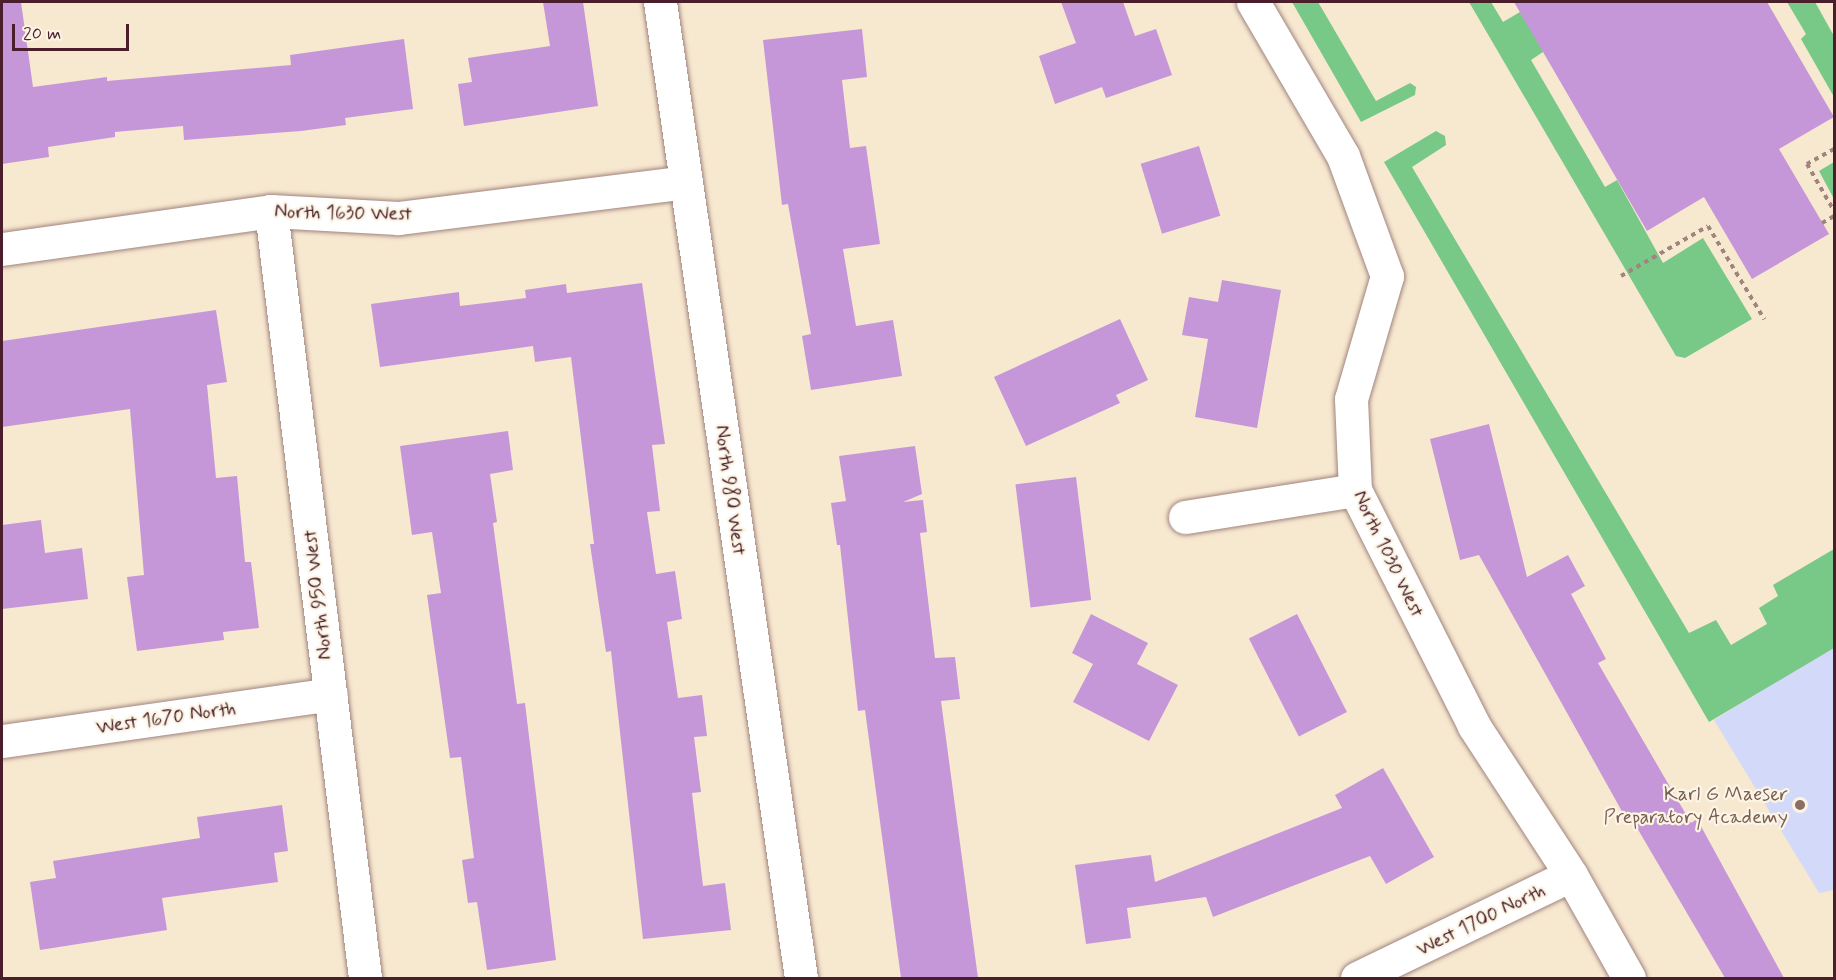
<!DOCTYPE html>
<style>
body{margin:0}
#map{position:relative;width:1836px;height:980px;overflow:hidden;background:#f7e8d0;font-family:Mynerve,sans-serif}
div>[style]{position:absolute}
.built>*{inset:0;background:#d3d9f9}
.green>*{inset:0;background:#78c888}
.building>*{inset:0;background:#c697d8;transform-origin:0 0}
.path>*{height:4px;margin-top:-2px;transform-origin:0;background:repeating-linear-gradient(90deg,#a0847e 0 4.5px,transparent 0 9px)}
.roads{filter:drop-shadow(0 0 2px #a0847e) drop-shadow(0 0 2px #a0847e)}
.minor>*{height:33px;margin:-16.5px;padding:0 16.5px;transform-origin:16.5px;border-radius:16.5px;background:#fff}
.dots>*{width:16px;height:16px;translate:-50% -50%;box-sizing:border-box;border:3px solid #fcf5e5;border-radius:50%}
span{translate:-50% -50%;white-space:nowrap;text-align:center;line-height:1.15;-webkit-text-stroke:4.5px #fcf5e5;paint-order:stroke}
.street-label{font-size:20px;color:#4a1f2b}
.education-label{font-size:20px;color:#785e54}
.right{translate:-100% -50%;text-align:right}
.frame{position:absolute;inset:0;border:3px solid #4a1f2b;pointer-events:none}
.scale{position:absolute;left:12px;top:24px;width:117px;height:27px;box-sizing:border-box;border:3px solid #4a1f2b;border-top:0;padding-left:8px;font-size:18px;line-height:21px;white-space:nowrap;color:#4a1f2b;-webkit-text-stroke:4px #fcf5e5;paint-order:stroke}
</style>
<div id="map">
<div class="built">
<i style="clip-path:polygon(1834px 646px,1834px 890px,1819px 893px,1714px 720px)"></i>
</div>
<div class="green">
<i style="clip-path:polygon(1292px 2px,1318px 2px,1376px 101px,1410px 83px,1416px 87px,1415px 95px,1361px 122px)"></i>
<i style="clip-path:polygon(1469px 2px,1491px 2px,1503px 22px,1520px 12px,1546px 50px,1531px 60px,1605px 187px,1617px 180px,1663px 263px,1703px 238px,1752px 319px,1685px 358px,1676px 356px)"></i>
<i style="clip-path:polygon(1787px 2px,1815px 2px,1834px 36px,1834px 97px,1801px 39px,1806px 34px)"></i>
<i style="clip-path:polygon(1436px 131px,1445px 136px,1446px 145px,1412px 167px,1689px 633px,1716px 620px,1731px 645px,1767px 624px,1759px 608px,1778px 596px,1773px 585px,1834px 549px,1834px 648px,1709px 722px,1384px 162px)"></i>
<i style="clip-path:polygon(1834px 162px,1834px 199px,1819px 171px)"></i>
</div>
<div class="building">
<i style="clip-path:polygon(21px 2px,33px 87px,107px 77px,107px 81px,291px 65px,290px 55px,404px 39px,413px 109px,345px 118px,346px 125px,301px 131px,184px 140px,183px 126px,115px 132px,115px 137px,48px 147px,49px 157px,2px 164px,2px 3px)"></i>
<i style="clip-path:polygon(543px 2px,583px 2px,598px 106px,464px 126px,458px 84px,472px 82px,468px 58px,550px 46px)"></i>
<i style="clip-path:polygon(1061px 2px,1123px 2px,1135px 36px,1156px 29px,1172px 75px,1106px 98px,1102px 87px,1055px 104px,1039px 56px,1076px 43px)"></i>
<i style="clip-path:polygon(1514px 2px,1767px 2px,1834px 117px,1779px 149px,1829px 234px,1752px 279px,1704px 197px,1647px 231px)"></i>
<i style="clip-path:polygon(862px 29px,867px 77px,842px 80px,850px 148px,866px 146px,880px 244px,843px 249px,856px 326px,893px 320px,902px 376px,811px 390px,802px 336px,811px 334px,788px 204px,782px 205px,763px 40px)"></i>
<i style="left:1199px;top:146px;width:73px;height:61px;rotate:73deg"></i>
<i style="clip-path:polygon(1222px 280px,1281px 290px,1257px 428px,1195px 417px,1208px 339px,1182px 335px,1189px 297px,1218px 302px)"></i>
<i style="clip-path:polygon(642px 283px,665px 444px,652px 445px,660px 511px,647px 512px,656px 574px,675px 571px,682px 619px,667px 622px,678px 698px,702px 695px,707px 736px,694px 737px,701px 792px,692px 793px,703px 886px,725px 883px,731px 930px,643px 939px,611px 651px,606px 652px,590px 544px,594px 544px,571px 357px,535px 362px,533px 346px,380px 367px,371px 304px,459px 292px,460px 306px,526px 298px,525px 290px,566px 284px,567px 293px)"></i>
<i style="clip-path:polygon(216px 310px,227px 382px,207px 385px,216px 478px,237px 476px,245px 562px,251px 562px,259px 628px,223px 632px,224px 640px,137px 651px,127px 577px,144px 575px,130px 409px,2px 427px,2px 341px)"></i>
<i style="clip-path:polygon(1120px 319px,1148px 380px,1116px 395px,1120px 403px,1026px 446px,994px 377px)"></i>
<i style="clip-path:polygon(1489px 424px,1527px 577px,1568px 555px,1585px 586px,1571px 594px,1606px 659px,1598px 663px,1691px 823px,1697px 819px,1784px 978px,1725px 978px,1633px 821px,1629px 824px,1479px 555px,1460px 560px,1430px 439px)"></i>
<i style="clip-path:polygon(508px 431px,513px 470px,490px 474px,497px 522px,493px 523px,517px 704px,525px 703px,556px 960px,487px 970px,477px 902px,468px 903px,462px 860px,474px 858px,461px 757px,450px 758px,427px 595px,441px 593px,432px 532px,412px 535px,400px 446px)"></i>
<i style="clip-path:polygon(915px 446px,922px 494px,903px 502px,923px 500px,927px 532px,920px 533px,935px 658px,955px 657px,960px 699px,941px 701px,978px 978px,901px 978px,865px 710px,858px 711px,840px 545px,837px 545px,831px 503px,846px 501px,839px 456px)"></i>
<i style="left:1076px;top:477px;width:124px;height:61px;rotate:83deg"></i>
<i style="clip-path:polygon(41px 520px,45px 553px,82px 548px,88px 599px,2px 609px,2px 525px)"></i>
<i style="clip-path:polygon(1091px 614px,1148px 643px,1137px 664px,1178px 685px,1149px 741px,1073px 702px,1093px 664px,1072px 653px)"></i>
<i style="left:1297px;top:614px;width:110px;height:54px;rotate:63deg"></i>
<i style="clip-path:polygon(1383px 768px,1434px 857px,1386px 884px,1370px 856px,1213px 917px,1206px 897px,1127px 908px,1131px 938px,1086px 944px,1075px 865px,1151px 855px,1155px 882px,1342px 808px,1335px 795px)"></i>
<i style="clip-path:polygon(282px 805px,288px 851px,274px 853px,278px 882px,162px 898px,167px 930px,40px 950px,30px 882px,56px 878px,53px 861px,200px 838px,197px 817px)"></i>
</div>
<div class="path">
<i style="left:1834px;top:149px;width:31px;rotate:151deg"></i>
<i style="left:1807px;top:164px;width:54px;rotate:60.1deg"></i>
<i style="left:1822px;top:223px;width:14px;rotate:-30deg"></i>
<i style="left:1621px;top:276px;width:100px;rotate:-29.9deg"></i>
<i style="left:1708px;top:226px;width:109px;rotate:58.9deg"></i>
</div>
<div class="roads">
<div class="minor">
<i style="left:660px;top:2px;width:986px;rotate:81.78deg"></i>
<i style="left:1253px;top:2px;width:178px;rotate:59.7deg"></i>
<i style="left:1343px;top:156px;width:128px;rotate:69.9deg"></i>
<i style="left:1387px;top:276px;width:128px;rotate:106.3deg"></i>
<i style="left:1351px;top:399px;width:91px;rotate:87.5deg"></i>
<i style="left:1355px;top:490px;width:264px;rotate:63.2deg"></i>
<i style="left:1474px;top:726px;width:178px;rotate:56.9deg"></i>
<i style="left:1571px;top:875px;width:118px;rotate:60.6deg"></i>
<i style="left:271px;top:211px;width:773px;rotate:83.01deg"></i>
<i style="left:2px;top:249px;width:272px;rotate:-8deg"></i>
<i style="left:271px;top:211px;width:127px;rotate:3.2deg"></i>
<i style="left:398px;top:218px;width:290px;rotate:-7.1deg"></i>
<i style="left:1185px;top:517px;width:172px;rotate:-9deg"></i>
<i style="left:2px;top:741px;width:332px;rotate:-8.1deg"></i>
<i style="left:1357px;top:978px;width:237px;rotate:-25.7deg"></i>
</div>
</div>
<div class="dots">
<i style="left:1800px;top:805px;background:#8d6e63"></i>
</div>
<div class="street-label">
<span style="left:343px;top:213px;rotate:1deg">North 1630 West</span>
<span style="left:730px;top:490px;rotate:82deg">North 980 West</span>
<span style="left:1388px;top:554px;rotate:64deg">North 1030 West</span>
<span style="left:318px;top:595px;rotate:-97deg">North 950 West</span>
<span style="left:166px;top:718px;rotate:-8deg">West 1670 North</span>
<span style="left:1481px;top:920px;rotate:-26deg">West 1700 North</span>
</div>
<div class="education-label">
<span class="right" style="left:1788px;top:806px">Karl G Maeser<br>Preparatory Academy</span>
</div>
<div class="frame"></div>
<div class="scale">20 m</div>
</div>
